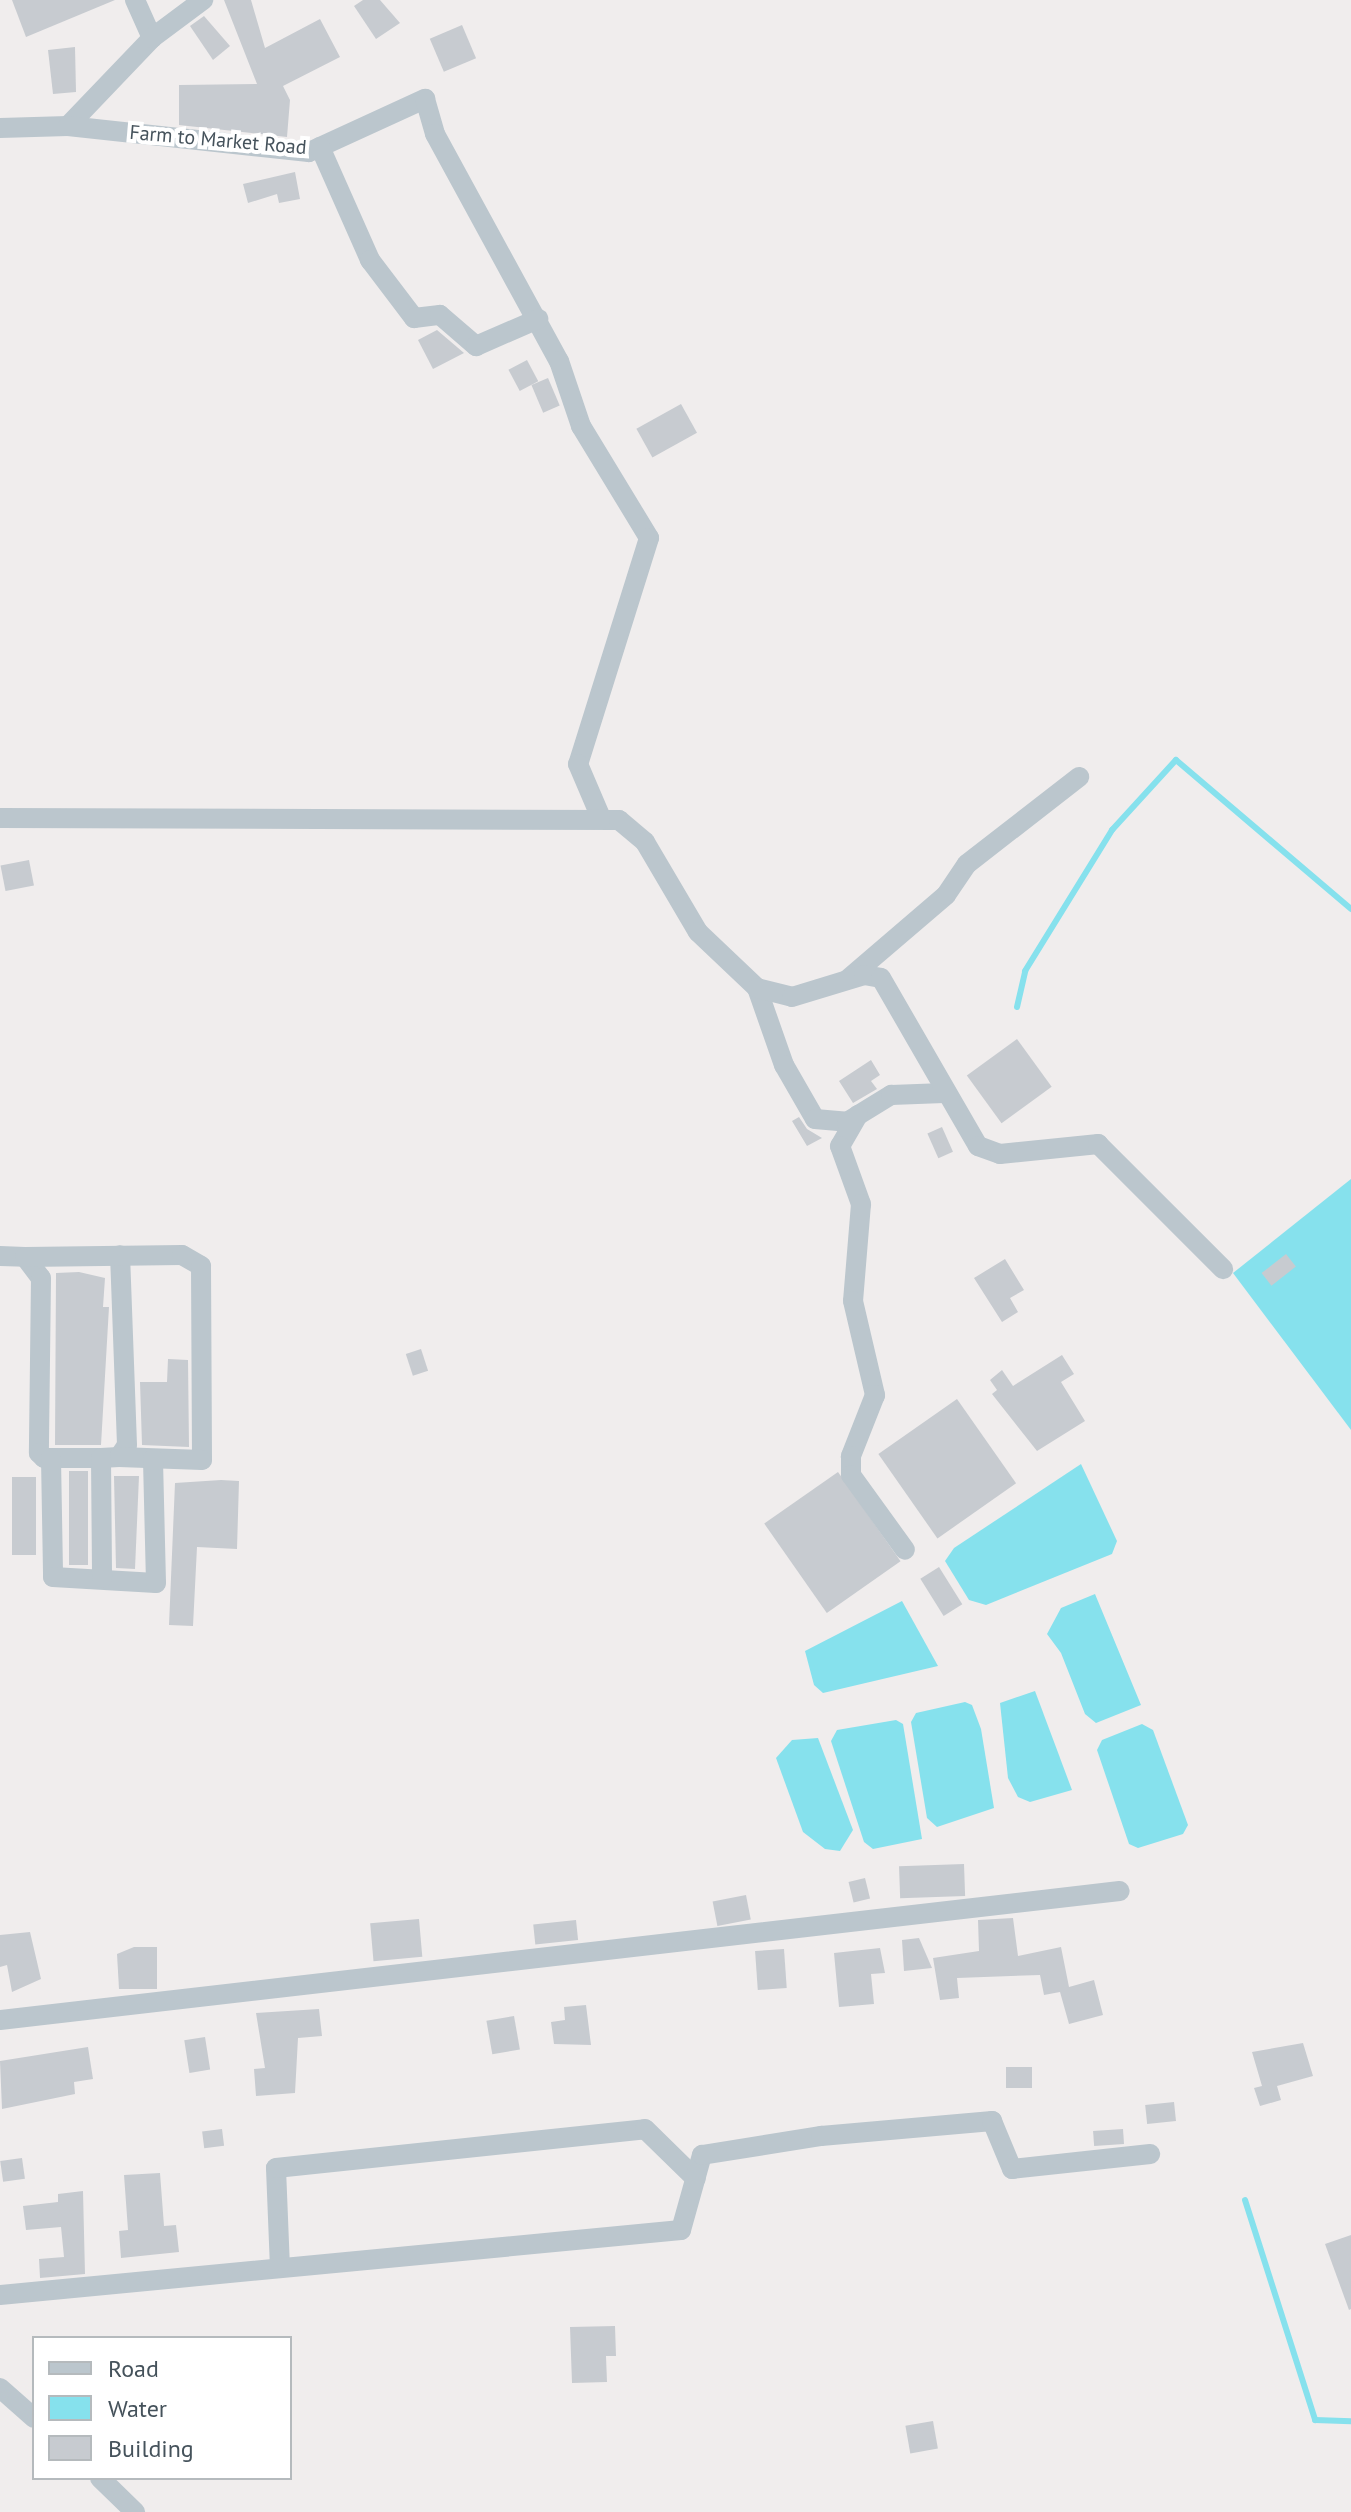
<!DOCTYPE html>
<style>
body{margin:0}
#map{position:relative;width:1351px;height:2512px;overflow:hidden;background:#f0eded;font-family:"PT Sans",sans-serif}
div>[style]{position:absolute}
.water>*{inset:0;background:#86e1ed}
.stream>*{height:6px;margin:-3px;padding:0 3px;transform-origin:3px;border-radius:3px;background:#86e1ed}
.building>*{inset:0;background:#c7cbd0;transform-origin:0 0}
.minor>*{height:20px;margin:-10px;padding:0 10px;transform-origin:10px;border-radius:10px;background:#bbc6cd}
span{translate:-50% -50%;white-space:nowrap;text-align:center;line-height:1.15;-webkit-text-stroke:8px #fff;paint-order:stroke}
.street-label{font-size:20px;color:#45525b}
.legend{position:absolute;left:32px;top:2336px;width:260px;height:144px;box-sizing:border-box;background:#fff;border:2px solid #b5babd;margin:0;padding:10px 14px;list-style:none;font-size:24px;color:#45525b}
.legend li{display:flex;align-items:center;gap:16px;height:40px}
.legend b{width:40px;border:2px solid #b5babd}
</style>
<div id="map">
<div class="water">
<i style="clip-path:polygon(1351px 1179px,1351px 1430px,1233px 1273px)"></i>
<i style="clip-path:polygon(1081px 1464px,1117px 1541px,1112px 1554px,986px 1605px,969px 1600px,945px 1561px,954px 1548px)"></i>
<i style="clip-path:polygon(1095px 1594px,1141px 1705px,1096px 1723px,1085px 1714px,1061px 1653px,1047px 1634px,1061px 1608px)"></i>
<i style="clip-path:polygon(902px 1601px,938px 1666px,823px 1693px,814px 1685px,805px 1651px)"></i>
<i style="clip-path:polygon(1035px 1691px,1072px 1790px,1030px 1802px,1018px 1797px,1008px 1778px,1000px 1703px)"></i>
<i style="clip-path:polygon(965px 1702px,972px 1705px,981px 1729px,994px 1808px,937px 1827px,927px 1818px,911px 1722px,916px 1713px)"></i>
<i style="clip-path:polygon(896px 1720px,903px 1724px,922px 1839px,873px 1849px,864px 1842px,831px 1741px,837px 1730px)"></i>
<i style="clip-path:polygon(1142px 1724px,1153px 1730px,1188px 1825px,1183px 1834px,1138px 1848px,1129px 1844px,1097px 1750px,1102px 1740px)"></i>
<i style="clip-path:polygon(818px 1738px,853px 1830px,840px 1851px,825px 1849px,803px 1832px,776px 1758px,792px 1740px)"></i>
</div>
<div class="stream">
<i style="left:1017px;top:1007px;width:37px;rotate:-77deg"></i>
<i style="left:1025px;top:971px;width:166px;rotate:-58.3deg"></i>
<i style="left:1112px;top:830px;width:95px;rotate:-47.6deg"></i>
<i style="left:1176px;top:760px;width:230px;rotate:40.4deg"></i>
<i style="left:1245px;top:2200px;width:231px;rotate:72.3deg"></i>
<i style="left:1315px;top:2420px;width:36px;rotate:2deg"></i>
</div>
<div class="building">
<i style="clip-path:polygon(12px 0,115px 0,26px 37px)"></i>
<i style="clip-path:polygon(224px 0,251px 0,265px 48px,320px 19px,340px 57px,283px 86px,290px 100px,287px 137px,179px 125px,179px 85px,257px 84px)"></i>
<i style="clip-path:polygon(363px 0,380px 0,400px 23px,376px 39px,354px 6px)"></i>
<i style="clip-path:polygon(204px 16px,230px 46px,213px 60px,190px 26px)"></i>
<i style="left:462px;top:25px;width:36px;height:35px;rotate:67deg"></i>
<i style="clip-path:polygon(75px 47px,76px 92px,53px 94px,48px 50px)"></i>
<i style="clip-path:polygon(295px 172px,300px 199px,279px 203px,277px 194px,248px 203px,243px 184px)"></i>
<i style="clip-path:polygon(437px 330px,464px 353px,433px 369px,418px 340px)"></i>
<i style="left:527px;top:360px;width:24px;height:21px;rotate:62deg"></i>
<i style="left:548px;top:378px;width:30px;height:18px;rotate:67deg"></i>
<i style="left:681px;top:404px;width:33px;height:51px;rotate:61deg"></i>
<i style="left:29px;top:860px;width:26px;height:29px;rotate:79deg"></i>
<i style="left:1017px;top:1039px;width:59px;height:62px;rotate:54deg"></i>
<i style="clip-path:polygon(871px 1060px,880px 1075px,871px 1081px,877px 1089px,853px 1103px,839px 1081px)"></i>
<i style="clip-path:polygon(799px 1117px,807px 1129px,822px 1138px,807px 1146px,792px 1121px)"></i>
<i style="left:942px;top:1127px;width:27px;height:16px;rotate:66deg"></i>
<i style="left:1286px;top:1254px;width:16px;height:31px;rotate:52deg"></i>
<i style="clip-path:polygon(1005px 1259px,1024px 1290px,1010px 1298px,1018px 1312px,1002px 1322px,974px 1278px)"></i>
<i style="clip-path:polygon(79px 1272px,105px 1278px,103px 1307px,109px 1307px,101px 1445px,55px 1445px,56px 1273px)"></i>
<i style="left:421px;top:1349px;width:23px;height:16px;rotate:72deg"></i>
<i style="clip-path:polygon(1062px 1355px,1074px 1374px,1061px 1382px,1085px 1421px,1037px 1451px,992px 1394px,997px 1390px,990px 1380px,1002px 1370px,1013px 1386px)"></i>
<i style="clip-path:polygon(168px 1359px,188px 1360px,189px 1447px,142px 1445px,140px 1382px,167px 1382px)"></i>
<i style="left:957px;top:1399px;width:103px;height:96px;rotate:55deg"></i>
<i style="left:69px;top:1471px;width:19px;height:94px"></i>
<i style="left:838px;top:1472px;width:109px;height:90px;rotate:55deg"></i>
<i style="clip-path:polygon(114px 1476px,139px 1476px,135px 1569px,116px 1568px)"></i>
<i style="left:12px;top:1477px;width:24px;height:78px"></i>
<i style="clip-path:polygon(221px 1480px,239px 1481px,237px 1549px,197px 1547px,193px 1626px,169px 1625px,175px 1483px)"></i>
<i style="left:939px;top:1567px;width:44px;height:22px;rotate:58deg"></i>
<i style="left:964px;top:1864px;width:32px;height:65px;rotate:88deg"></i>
<i style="left:865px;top:1878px;width:21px;height:17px;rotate:76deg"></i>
<i style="left:746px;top:1895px;width:25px;height:34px;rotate:79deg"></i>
<i style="clip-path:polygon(1013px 1918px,1018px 1956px,1061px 1947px,1069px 1987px,1094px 1980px,1103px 2015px,1069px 2024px,1060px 1992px,1044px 1995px,1040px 1975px,957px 1978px,959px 1998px,940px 2000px,933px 1958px,979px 1951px,978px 1920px)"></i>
<i style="left:419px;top:1919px;width:38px;height:49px;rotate:85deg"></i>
<i style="left:576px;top:1920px;width:20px;height:43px;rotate:84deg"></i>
<i style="clip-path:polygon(30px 1932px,41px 1979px,12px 1992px,7px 1965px,0 1967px,0 1935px)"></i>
<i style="clip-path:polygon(919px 1938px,932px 1968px,904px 1971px,902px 1940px)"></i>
<i style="clip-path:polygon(134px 1947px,157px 1947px,157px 1989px,119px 1989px,117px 1954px)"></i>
<i style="clip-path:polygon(880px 1948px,885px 1973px,871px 1974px,874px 2004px,839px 2007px,834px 1953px)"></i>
<i style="left:784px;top:1949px;width:39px;height:29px;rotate:86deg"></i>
<i style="clip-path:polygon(586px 2005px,591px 2045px,554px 2044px,551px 2022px,565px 2020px,564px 2007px)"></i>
<i style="clip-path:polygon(319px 2009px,322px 2036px,298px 2038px,295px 2093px,256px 2096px,254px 2069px,265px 2068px,256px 2013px)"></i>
<i style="left:514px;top:2016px;width:34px;height:28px;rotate:80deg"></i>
<i style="left:205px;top:2037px;width:33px;height:21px;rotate:81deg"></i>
<i style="clip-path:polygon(1303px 2043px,1313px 2076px,1277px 2086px,1281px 2100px,1260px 2106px,1254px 2088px,1262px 2086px,1252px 2052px)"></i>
<i style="clip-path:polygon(88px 2047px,93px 2079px,74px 2082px,75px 2094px,2px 2109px,0 2061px)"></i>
<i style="left:1006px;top:2067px;width:26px;height:21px"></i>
<i style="left:1174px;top:2102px;width:19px;height:29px;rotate:84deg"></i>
<i style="left:222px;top:2129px;width:17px;height:20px;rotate:83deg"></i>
<i style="left:1123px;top:2129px;width:15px;height:30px;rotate:86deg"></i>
<i style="left:22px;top:2158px;width:21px;height:22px;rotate:82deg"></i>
<i style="clip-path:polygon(160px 2173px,164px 2226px,176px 2225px,179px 2252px,121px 2258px,119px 2231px,128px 2230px,124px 2175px)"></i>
<i style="clip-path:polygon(83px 2191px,85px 2274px,40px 2278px,39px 2259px,64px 2257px,61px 2227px,26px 2230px,23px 2206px,58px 2202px,58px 2194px)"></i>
<i style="clip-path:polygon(1351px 2235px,1351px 2309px,1349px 2310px,1325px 2244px)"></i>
<i style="clip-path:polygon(615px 2326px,616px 2356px,606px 2356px,607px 2382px,572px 2383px,570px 2327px)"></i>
<i style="left:933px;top:2421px;width:28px;height:28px;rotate:80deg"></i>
</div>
<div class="minor">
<i style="left:135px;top:0;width:42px;rotate:65.9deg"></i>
<i style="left:68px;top:126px;width:122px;rotate:-46.3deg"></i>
<i style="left:152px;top:38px;width:64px;rotate:-36.7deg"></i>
<i style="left:0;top:128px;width:68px;rotate:-1.7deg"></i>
<i style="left:68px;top:126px;width:242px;rotate:6.2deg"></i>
<i style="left:309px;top:152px;width:128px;rotate:-24.6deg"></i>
<i style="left:425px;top:99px;width:36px;rotate:74deg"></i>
<i style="left:435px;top:134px;width:259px;rotate:61.4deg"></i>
<i style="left:559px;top:361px;width:69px;rotate:71.3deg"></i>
<i style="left:581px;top:426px;width:131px;rotate:58.7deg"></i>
<i style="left:649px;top:538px;width:237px;rotate:107.4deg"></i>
<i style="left:578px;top:764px;width:59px;rotate:66.9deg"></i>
<i style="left:320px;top:147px;width:124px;rotate:66.1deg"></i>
<i style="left:370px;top:260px;width:73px;rotate:52.8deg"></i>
<i style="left:414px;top:318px;width:26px;rotate:-7deg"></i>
<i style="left:440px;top:315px;width:48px;rotate:40.7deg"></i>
<i style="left:476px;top:346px;width:68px;rotate:-23.5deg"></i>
<i style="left:0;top:818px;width:619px;rotate:0.19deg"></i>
<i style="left:619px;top:820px;width:34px;rotate:40deg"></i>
<i style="left:645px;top:842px;width:104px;rotate:59.5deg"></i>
<i style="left:698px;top:932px;width:81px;rotate:43.5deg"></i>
<i style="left:757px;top:988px;width:82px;rotate:70.7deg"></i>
<i style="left:784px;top:1065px;width:62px;rotate:60.1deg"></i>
<i style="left:815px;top:1119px;width:32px;rotate:5deg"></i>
<i style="left:847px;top:1122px;width:52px;rotate:-31.5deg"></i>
<i style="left:891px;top:1095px;width:53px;rotate:-2.2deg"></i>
<i style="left:848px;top:979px;width:129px;rotate:-40.6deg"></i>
<i style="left:946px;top:895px;width:37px;rotate:-56deg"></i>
<i style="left:967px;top:864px;width:142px;rotate:-37.8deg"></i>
<i style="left:757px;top:988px;width:36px;rotate:14deg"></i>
<i style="left:792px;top:997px;width:75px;rotate:-17deg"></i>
<i style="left:864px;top:975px;width:17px;rotate:10deg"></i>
<i style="left:881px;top:978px;width:194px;rotate:60deg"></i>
<i style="left:978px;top:1146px;width:23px;rotate:20deg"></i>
<i style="left:1000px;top:1154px;width:99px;rotate:-5.8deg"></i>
<i style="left:1098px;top:1144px;width:177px;rotate:45deg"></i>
<i style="left:858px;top:1115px;width:36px;rotate:120deg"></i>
<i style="left:840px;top:1146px;width:62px;rotate:70.1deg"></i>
<i style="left:861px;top:1204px;width:97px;rotate:94.7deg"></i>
<i style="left:853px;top:1301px;width:97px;rotate:76.8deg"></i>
<i style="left:875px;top:1395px;width:66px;rotate:111.5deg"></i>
<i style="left:851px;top:1456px;width:19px;rotate:90deg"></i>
<i style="left:851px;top:1475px;width:92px;rotate:54.2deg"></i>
<i style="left:0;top:1256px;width:25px;rotate:2deg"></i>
<i style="left:25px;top:1257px;width:26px;rotate:53deg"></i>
<i style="left:41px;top:1278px;width:175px;rotate:90.7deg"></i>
<i style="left:39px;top:1453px;width:7px;rotate:45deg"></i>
<i style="left:44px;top:1458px;width:57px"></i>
<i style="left:101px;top:1458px;width:18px;rotate:-3deg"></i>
<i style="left:119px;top:1457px;width:14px;rotate:-56deg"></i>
<i style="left:127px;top:1445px;width:190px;rotate:-92.1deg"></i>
<i style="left:25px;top:1257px;width:157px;rotate:-0.7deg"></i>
<i style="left:182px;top:1255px;width:22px;rotate:30deg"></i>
<i style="left:201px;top:1266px;width:194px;rotate:89.7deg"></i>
<i style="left:202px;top:1460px;width:83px;rotate:-177.9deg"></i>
<i style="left:51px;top:1458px;width:119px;rotate:89deg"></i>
<i style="left:53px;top:1577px;width:103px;rotate:3.3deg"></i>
<i style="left:156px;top:1583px;width:124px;rotate:-91.4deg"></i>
<i style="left:101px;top:1458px;width:120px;rotate:89.5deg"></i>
<i style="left:0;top:2020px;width:1127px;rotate:-6.57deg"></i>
<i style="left:280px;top:2268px;width:100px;rotate:-92.3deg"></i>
<i style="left:276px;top:2168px;width:371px;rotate:-6deg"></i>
<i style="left:645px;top:2129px;width:71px;rotate:44.4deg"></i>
<i style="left:0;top:2295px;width:684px;rotate:-5.45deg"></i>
<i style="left:681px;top:2230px;width:78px;rotate:-74.4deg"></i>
<i style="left:702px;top:2155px;width:121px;rotate:-9.1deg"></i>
<i style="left:821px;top:2136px;width:172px;rotate:-5deg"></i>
<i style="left:992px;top:2121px;width:52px;rotate:67.4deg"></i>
<i style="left:1012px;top:2169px;width:139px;rotate:-6.2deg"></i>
<i style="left:0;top:2388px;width:45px;rotate:41.4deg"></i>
<i style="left:100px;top:2478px;width:49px;rotate:44.2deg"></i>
</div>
<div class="street-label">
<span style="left:218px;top:140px;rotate:5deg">Farm to Market Road</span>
</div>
<ul class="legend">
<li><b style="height:10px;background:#bbc6cd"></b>Road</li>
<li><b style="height:22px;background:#86e1ed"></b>Water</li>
<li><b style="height:22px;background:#c7cbd0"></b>Building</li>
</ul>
</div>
